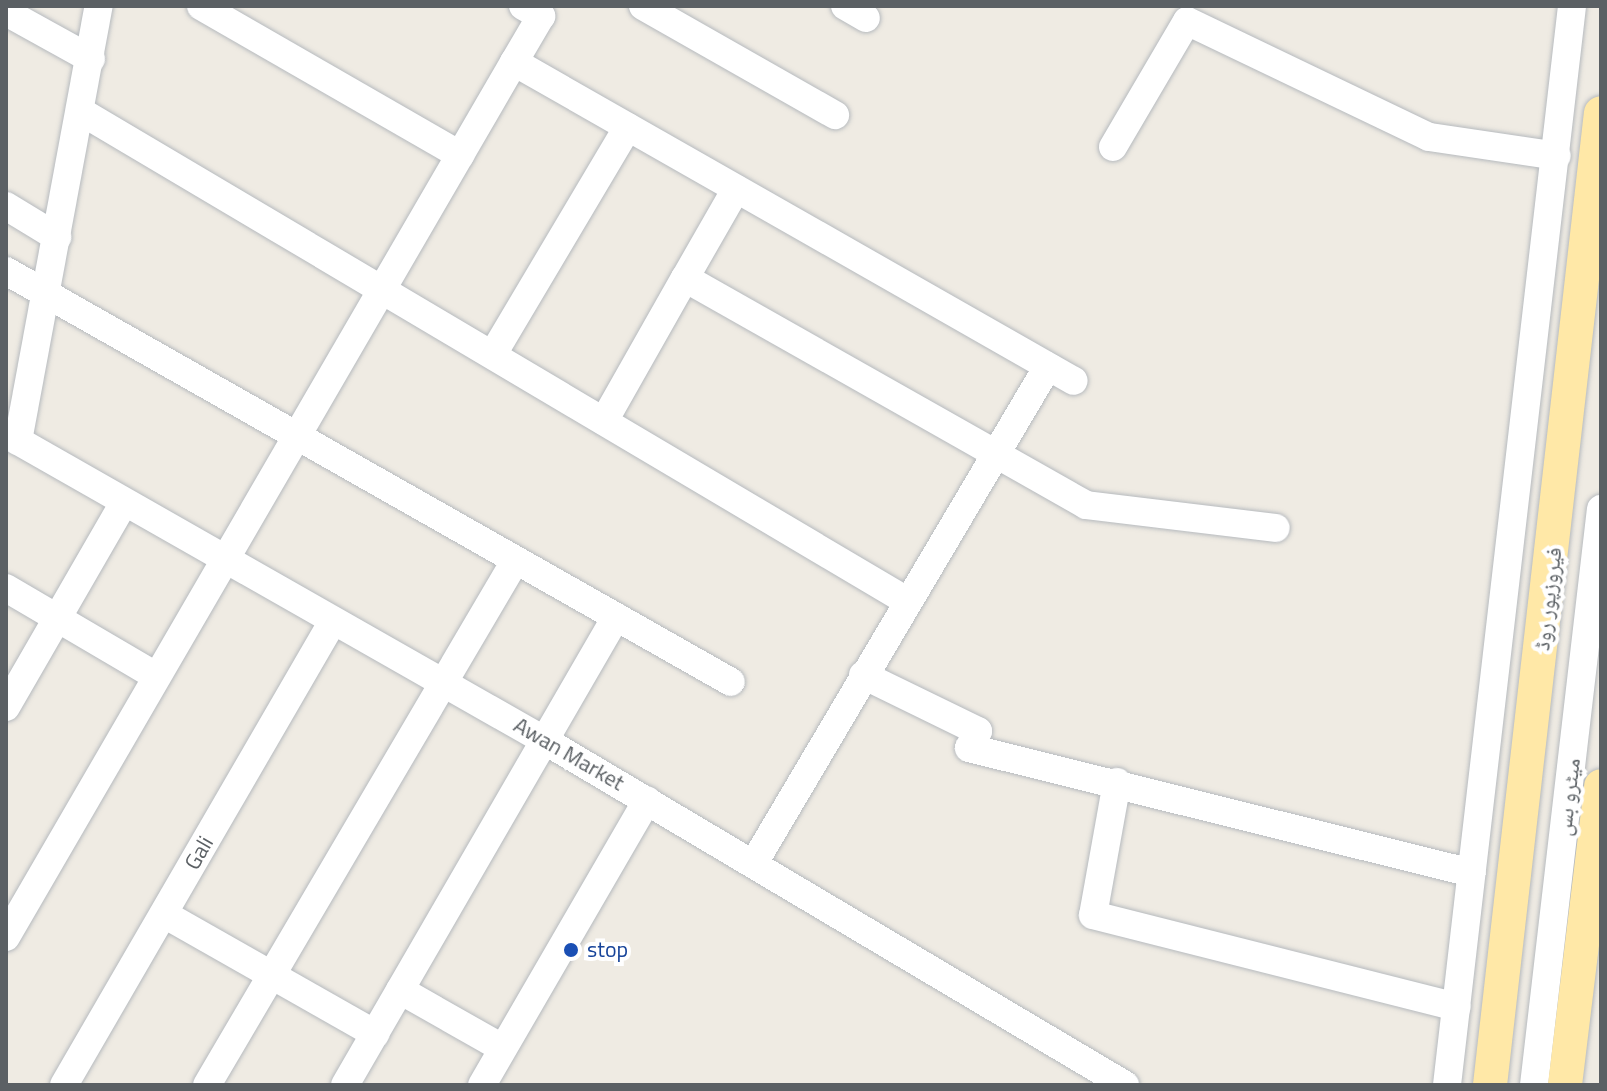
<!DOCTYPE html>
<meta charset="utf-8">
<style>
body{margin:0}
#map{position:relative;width:1607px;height:1091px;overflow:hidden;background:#efebe3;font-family:"Titillium Web","Noto Naskh Arabic",sans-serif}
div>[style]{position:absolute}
.roads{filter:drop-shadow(0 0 2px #b6babe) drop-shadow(0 0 2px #b6babe)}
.minor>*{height:28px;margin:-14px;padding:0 14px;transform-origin:14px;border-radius:14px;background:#fff}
.major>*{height:34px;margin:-17px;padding:0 17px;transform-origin:17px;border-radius:17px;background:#ffe8a7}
.dots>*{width:22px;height:22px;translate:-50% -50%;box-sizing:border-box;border:4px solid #fff;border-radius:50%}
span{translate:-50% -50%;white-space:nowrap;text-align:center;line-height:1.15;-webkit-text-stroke:8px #fff;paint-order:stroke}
.street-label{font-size:22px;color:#5b6064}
.transit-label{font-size:22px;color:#164399}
.left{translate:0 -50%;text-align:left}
.frame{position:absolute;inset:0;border:8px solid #5b6064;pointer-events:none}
</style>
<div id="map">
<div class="roads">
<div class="minor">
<i style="left:201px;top:6px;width:299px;rotate:29.9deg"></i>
<i style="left:523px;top:6px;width:21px;rotate:29deg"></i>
<i style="left:541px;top:16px;width:53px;rotate:120.4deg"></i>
<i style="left:514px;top:62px;width:644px;rotate:29.67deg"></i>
<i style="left:643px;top:6px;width:221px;rotate:29.6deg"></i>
<i style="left:845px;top:6px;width:24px;rotate:30deg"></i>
<i style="left:6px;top:12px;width:97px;rotate:28.9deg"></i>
<i style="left:80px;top:111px;width:961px;rotate:30.65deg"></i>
<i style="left:1113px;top:147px;width:146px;rotate:-59.6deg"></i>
<i style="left:1187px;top:21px;width:268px;rotate:25.6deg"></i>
<i style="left:1429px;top:137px;width:129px;rotate:8.4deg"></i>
<i style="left:736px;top:189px;width:103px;rotate:119.8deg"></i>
<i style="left:685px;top:278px;width:461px;rotate:29.5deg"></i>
<i style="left:1086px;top:505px;width:191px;rotate:6.9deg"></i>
<i style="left:6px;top:206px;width:60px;rotate:31.3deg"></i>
<i style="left:6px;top:271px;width:833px;rotate:29.55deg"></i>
<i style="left:493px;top:354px;width:264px;rotate:-59.3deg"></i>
<i style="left:604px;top:421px;width:164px;rotate:-60.5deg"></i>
<i style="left:6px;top:434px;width:617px;rotate:29.64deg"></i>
<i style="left:542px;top:739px;width:678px;rotate:30.69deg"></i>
<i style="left:18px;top:441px;width:442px;rotate:-79.5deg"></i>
<i style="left:6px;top:588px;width:174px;rotate:30.4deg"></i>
<i style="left:863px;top:675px;width:128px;rotate:26deg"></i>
<i style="left:978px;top:731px;width:19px;rotate:118deg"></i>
<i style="left:969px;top:748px;width:518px;rotate:13.96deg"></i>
<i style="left:6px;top:707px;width:236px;rotate:-60deg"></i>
<i style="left:1117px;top:782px;width:135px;rotate:100.2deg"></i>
<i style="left:1093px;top:915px;width:375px;rotate:14.2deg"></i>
<i style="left:754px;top:863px;width:577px;rotate:-59.39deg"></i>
<i style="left:164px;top:914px;width:243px;rotate:29.6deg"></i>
<i style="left:6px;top:937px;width:1012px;rotate:-59.86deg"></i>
<i style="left:400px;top:990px;width:117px;rotate:29.6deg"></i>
<i style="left:64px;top:1085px;width:536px;rotate:-59.9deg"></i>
<i style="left:207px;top:1085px;width:608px;rotate:-59.55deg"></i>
<i style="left:345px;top:1085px;width:541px;rotate:-59.93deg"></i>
<i style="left:482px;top:1085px;width:329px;rotate:-59.9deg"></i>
<i style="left:1447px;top:1085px;width:1086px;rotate:-83.39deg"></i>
<i style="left:1534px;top:1085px;width:580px;rotate:-83.37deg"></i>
</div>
<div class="major">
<i style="left:1490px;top:1085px;width:978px;rotate:-83.49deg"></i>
<i style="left:1565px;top:1085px;width:301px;rotate:-83.1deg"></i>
</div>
</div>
<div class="dots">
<i style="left:571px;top:950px;background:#1a4fb4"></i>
</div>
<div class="street-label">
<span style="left:1548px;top:599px;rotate:-83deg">فیروزپور روڈ</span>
<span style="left:569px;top:754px;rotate:30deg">Awan Market</span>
<span style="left:1568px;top:797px;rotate:-83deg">میٹرو بس</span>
<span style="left:199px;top:853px;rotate:-60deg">Gali</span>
</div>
<div class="transit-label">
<span class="left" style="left:587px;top:950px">stop</span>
</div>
<div class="frame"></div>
</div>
